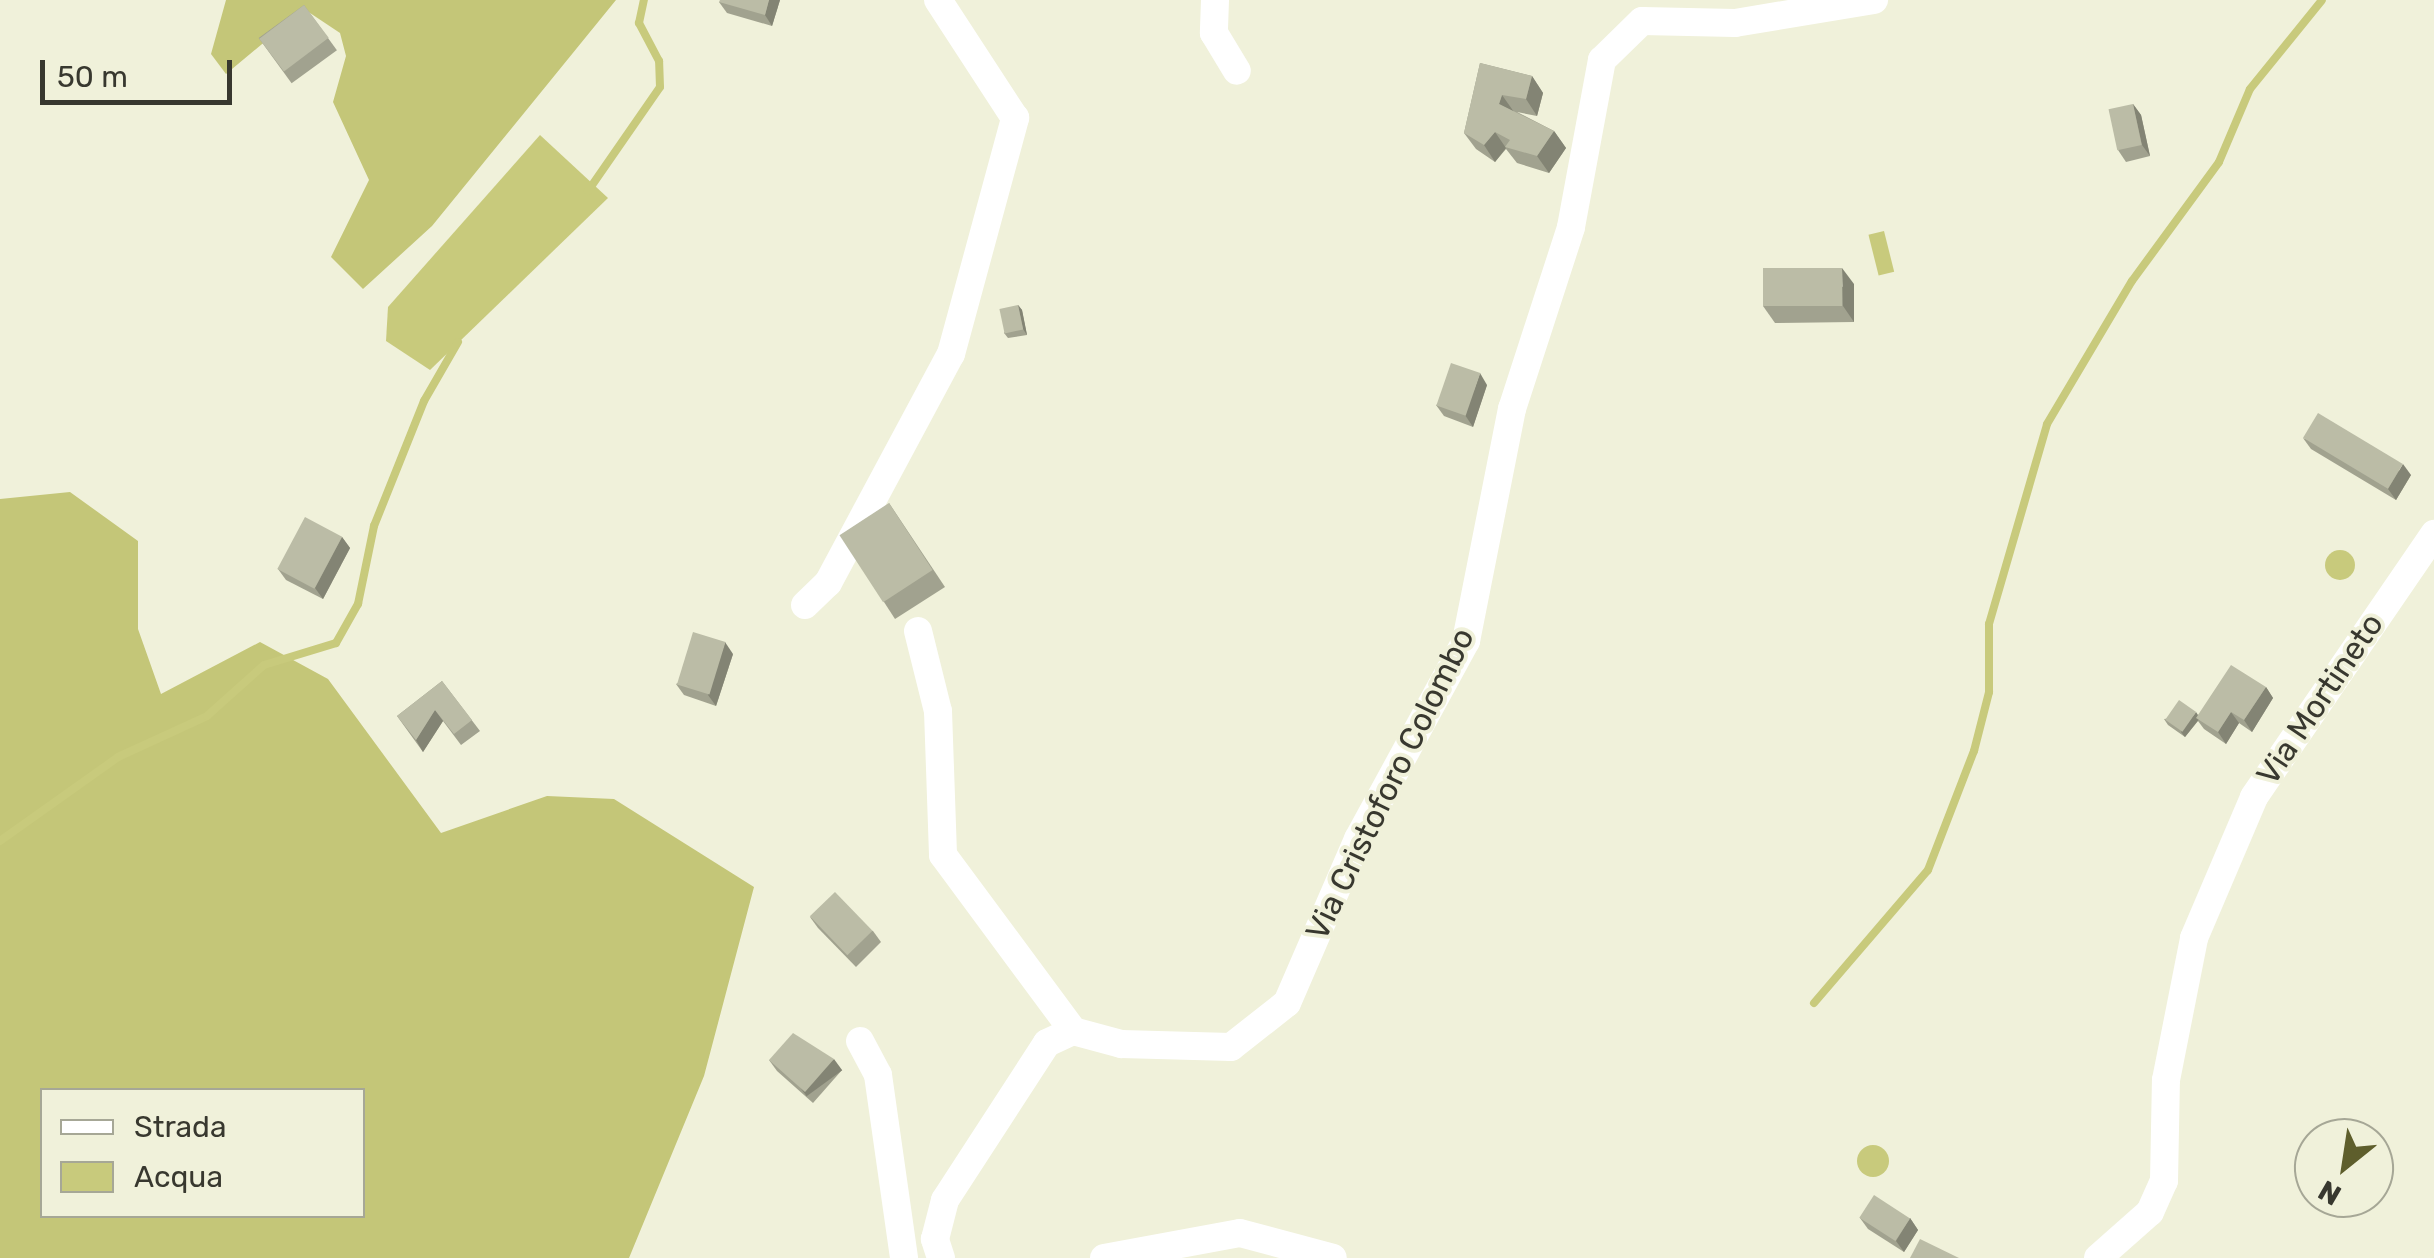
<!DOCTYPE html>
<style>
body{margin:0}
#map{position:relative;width:2434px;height:1258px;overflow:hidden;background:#f0f1da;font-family:Rubik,sans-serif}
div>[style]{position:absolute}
.forest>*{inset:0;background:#c4c678}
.water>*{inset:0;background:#c8ca7c;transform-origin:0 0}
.round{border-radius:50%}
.stream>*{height:8px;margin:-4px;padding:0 4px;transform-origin:4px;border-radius:4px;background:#c8ca7c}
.minor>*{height:28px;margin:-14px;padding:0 14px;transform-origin:14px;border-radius:14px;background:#fff}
.wall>*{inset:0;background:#a1a28f;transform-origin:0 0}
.shaded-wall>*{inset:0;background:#838474;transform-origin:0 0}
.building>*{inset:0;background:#bbbca6;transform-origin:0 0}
span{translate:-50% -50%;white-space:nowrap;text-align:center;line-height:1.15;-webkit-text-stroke:8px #f0f1da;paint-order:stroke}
.street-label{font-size:32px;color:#38382f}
.legend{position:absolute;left:40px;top:1088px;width:325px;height:130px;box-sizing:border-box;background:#f0f1da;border:2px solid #a6a796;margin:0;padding:12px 18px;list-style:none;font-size:30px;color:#38382f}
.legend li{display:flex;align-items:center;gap:20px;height:50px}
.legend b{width:50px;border:2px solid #a6a796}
.north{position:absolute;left:2294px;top:1118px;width:100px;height:100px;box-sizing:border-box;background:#f0f1da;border:2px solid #a6a796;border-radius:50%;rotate:210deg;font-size:28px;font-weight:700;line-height:40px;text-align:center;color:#38382f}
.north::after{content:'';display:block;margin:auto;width:35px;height:45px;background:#5e5e2c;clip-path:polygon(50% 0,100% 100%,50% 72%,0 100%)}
.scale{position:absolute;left:40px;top:60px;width:192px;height:45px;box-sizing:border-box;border:5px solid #38382f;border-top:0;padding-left:12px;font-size:30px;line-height:35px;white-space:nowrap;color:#38382f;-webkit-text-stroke:8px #f0f1da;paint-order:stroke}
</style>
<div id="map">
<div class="forest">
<i style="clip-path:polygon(226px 0,616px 0,432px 226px,363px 289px,331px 257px,369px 180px,333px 102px,346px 56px,340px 33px,304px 9px,226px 74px,211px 54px)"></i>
<i style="clip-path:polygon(evenodd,70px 492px,138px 541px,138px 629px,161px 694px,260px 642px,328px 679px,441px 833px,547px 796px,614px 799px,754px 887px,704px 1076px,629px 1258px,0 1258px,0 499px,70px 492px,42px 1090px,362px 1090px,362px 1216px,42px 1216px,42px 1090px)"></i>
</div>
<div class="water">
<i style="clip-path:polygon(540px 135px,608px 198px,430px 370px,386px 341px,388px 307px)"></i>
<i style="left:1884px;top:231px;width:42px;height:16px;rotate:76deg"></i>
<i class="round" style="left:2325px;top:550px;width:30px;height:30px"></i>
<i class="round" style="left:1857px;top:1145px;width:32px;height:32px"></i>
</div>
<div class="stream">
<i style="left:588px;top:191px;width:126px;rotate:-55.3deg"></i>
<i style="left:660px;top:87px;width:26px;rotate:-92deg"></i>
<i style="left:659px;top:61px;width:43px;rotate:-117.8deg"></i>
<i style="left:639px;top:23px;width:24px;rotate:-78deg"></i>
<i style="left:0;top:841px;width:145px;rotate:-35.4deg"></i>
<i style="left:118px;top:757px;width:98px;rotate:-24.7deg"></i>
<i style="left:207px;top:716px;width:76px;rotate:-41.8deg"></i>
<i style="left:264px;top:665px;width:75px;rotate:-17deg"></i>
<i style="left:336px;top:643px;width:45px;rotate:-60.6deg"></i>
<i style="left:358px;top:604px;width:80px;rotate:-78.4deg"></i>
<i style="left:374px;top:526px;width:135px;rotate:-68.2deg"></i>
<i style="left:424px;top:401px;width:68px;rotate:-60deg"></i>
<i style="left:1814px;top:1003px;width:175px;rotate:-49.4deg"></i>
<i style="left:1928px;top:870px;width:128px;rotate:-68.9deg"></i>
<i style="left:1974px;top:751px;width:61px;rotate:-75.7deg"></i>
<i style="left:1989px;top:692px;width:68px;rotate:-90deg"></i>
<i style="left:1989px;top:624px;width:208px;rotate:-73.8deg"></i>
<i style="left:2047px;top:424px;width:166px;rotate:-59.3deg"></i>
<i style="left:2132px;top:281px;width:147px;rotate:-53.8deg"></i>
<i style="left:2219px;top:162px;width:79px;rotate:-67deg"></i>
<i style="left:2250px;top:89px;width:114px;rotate:-51deg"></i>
</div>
<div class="minor">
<i style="left:1215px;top:0;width:33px;rotate:92deg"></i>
<i style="left:1214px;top:33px;width:44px;rotate:58.8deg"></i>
<i style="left:805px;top:605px;width:32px;rotate:-44deg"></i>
<i style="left:828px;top:583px;width:260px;rotate:-61.8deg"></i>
<i style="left:951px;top:354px;width:245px;rotate:-74.8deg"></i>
<i style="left:1015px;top:118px;width:141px;rotate:-123.1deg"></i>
<i style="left:918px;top:631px;width:82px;rotate:76deg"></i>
<i style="left:938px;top:711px;width:144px;rotate:88deg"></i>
<i style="left:943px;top:855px;width:219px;rotate:53.5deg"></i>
<i style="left:860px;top:1041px;width:38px;rotate:62deg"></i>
<i style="left:878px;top:1075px;width:185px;rotate:81.9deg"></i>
<i style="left:941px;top:1258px;width:20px;rotate:-108deg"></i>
<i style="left:935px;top:1239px;width:40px;rotate:-75.6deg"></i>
<i style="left:945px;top:1200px;width:187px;rotate:-57deg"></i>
<i style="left:1047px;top:1043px;width:29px;rotate:-25deg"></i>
<i style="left:1073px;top:1031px;width:50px;rotate:15.2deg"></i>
<i style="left:1121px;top:1044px;width:110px;rotate:1.6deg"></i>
<i style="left:1231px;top:1047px;width:71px;rotate:-38.2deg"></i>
<i style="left:1287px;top:1003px;width:179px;rotate:-66.6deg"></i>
<i style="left:1358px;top:839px;width:226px;rotate:-61.4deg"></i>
<i style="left:1466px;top:641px;width:237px;rotate:-78.8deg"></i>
<i style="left:1512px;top:409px;width:191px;rotate:-72deg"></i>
<i style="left:1571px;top:227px;width:170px;rotate:-79.5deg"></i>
<i style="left:1602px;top:60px;width:56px;rotate:-44.3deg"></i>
<i style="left:1642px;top:21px;width:93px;rotate:1.2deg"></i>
<i style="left:1735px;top:23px;width:141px;rotate:-9.4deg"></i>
<i style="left:1104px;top:1258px;width:138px;rotate:-10.4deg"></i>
<i style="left:1240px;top:1233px;width:96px;rotate:15deg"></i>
<i style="left:2098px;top:1258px;width:69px;rotate:-41.5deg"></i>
<i style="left:2150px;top:1212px;width:34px;rotate:-66deg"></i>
<i style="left:2164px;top:1181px;width:101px;rotate:-88.9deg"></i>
<i style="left:2166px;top:1080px;width:145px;rotate:-78.8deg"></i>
<i style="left:2194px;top:938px;width:153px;rotate:-66.9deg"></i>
<i style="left:2254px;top:797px;width:319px;rotate:-55.6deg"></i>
</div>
<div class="wall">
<i style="clip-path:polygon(780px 0,772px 26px,727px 13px,719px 2px)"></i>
<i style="left:304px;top:5px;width:56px;height:56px;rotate:54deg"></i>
<i style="clip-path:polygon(1480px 63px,1532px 76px,1543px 93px,1537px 116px,1517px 112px,1554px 131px,1566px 148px,1549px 173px,1517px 163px,1506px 149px,1495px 162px,1476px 149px,1464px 133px)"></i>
<i style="clip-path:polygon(2133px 104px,2141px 115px,2150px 156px,2126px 162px,2118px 150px)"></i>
<i style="clip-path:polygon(1854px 284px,1854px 322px,1775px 323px,1763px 306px)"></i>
<i style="clip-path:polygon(1018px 305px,1022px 310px,1027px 335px,1008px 338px,1004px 333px)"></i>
<i style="clip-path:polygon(1487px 385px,1473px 427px,1444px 416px,1436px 405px)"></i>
<i style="clip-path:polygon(2303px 438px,2411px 475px,2396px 500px,2311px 449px)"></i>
<i style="clip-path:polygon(889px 503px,945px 587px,895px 619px,884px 602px)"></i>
<i style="clip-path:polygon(342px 537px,350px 548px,323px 599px,286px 580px,278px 569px)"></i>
<i style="clip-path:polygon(733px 654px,716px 706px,684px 695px,676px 684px)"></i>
<i style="clip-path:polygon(442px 681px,480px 731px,461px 745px,443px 721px,423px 752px,397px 716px)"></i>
<i style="clip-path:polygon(2266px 687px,2273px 698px,2252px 732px,2239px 723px,2226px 744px,2204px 729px,2198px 721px,2185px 737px,2168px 725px,2164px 719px,2198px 715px)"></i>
<i style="clip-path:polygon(810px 917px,873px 931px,881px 942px,856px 967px,818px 928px)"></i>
<i style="clip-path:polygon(769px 1060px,842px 1070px,813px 1103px,777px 1071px)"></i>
<i style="clip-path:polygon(1860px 1218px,1910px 1218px,1918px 1230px,1904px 1252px,1868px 1229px)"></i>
</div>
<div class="shaded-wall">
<i style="clip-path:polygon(769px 0,780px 0,772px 26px,765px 15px)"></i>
<i style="clip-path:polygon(1532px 76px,1543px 93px,1537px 116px,1526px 99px)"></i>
<i style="clip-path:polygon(1502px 95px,1514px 112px,1499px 104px)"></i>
<i style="clip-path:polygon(2133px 104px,2141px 115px,2150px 156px,2142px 145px)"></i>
<i style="clip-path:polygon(1554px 131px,1566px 148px,1549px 173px,1537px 156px)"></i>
<i style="clip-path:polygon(1495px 132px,1506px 148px,1495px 162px,1484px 145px)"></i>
<i style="clip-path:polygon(1842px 268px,1854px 284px,1854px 322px,1843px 306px)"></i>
<i style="clip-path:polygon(1018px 305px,1022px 310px,1027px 335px,1023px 329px)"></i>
<i style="clip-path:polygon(1480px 373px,1487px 385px,1473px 427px,1465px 415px)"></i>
<i style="clip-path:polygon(2403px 464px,2411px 475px,2396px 500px,2388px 489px)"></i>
<i style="clip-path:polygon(342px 537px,350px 548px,323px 599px,315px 588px)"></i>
<i style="clip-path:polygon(725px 642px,733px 654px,716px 706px,708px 695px)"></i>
<i style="clip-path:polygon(2266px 687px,2273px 698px,2252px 732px,2244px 720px)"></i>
<i style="clip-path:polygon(435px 710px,443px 721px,423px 752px,416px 740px)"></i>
<i style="clip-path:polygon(2196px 712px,2200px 718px,2185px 737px,2181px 732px)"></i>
<i style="clip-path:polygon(2231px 712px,2239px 723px,2226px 744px,2218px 732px)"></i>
<i style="left:834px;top:1059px;width:14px;height:44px;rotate:54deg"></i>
<i style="clip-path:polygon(1910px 1218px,1918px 1230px,1904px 1252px,1896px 1241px)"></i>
</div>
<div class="building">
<i style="clip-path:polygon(720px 0,769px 0,765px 15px,719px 2px)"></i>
<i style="left:304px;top:5px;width:41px;height:56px;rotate:53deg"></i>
<i style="clip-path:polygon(1480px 63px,1532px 76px,1526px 99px,1502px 95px,1499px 104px,1554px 131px,1537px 156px,1505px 147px,1510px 140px,1495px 132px,1484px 145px,1464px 133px)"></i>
<i style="left:2133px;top:104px;width:42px;height:25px;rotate:78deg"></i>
<i style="left:1763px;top:268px;width:79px;height:38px"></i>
<i style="left:1018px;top:305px;width:25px;height:19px;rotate:78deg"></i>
<i style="left:1451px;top:363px;width:31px;height:45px;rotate:19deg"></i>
<i style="left:2318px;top:413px;width:99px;height:29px;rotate:31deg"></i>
<i style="left:889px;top:503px;width:80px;height:59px;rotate:57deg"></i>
<i style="left:305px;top:517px;width:42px;height:59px;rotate:28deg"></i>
<i style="left:693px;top:632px;width:34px;height:55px;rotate:17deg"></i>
<i style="clip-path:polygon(2231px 665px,2266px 687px,2244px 720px,2231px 712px,2218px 732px,2196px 718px)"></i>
<i style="clip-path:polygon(442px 681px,472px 720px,454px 734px,435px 710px,416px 740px,397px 716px)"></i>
<i style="left:2179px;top:700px;width:21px;height:24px;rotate:35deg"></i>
<i style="left:835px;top:892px;width:54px;height:35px;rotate:46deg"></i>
<i style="clip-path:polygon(793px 1033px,834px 1059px,805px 1092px,769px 1060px)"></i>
<i style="left:1874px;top:1195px;width:43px;height:27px;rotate:33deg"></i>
<i style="clip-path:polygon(1920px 1239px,1959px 1258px,1910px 1258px)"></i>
</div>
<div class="street-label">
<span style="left:2320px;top:699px;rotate:-56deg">Via Mortineto</span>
<span style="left:1390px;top:784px;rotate:-64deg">Via Cristoforo Colombo</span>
</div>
<ul class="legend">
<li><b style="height:12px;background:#fff"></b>Strada</li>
<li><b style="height:28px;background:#c8ca7c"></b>Acqua</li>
</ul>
<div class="north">N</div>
<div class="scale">50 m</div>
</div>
